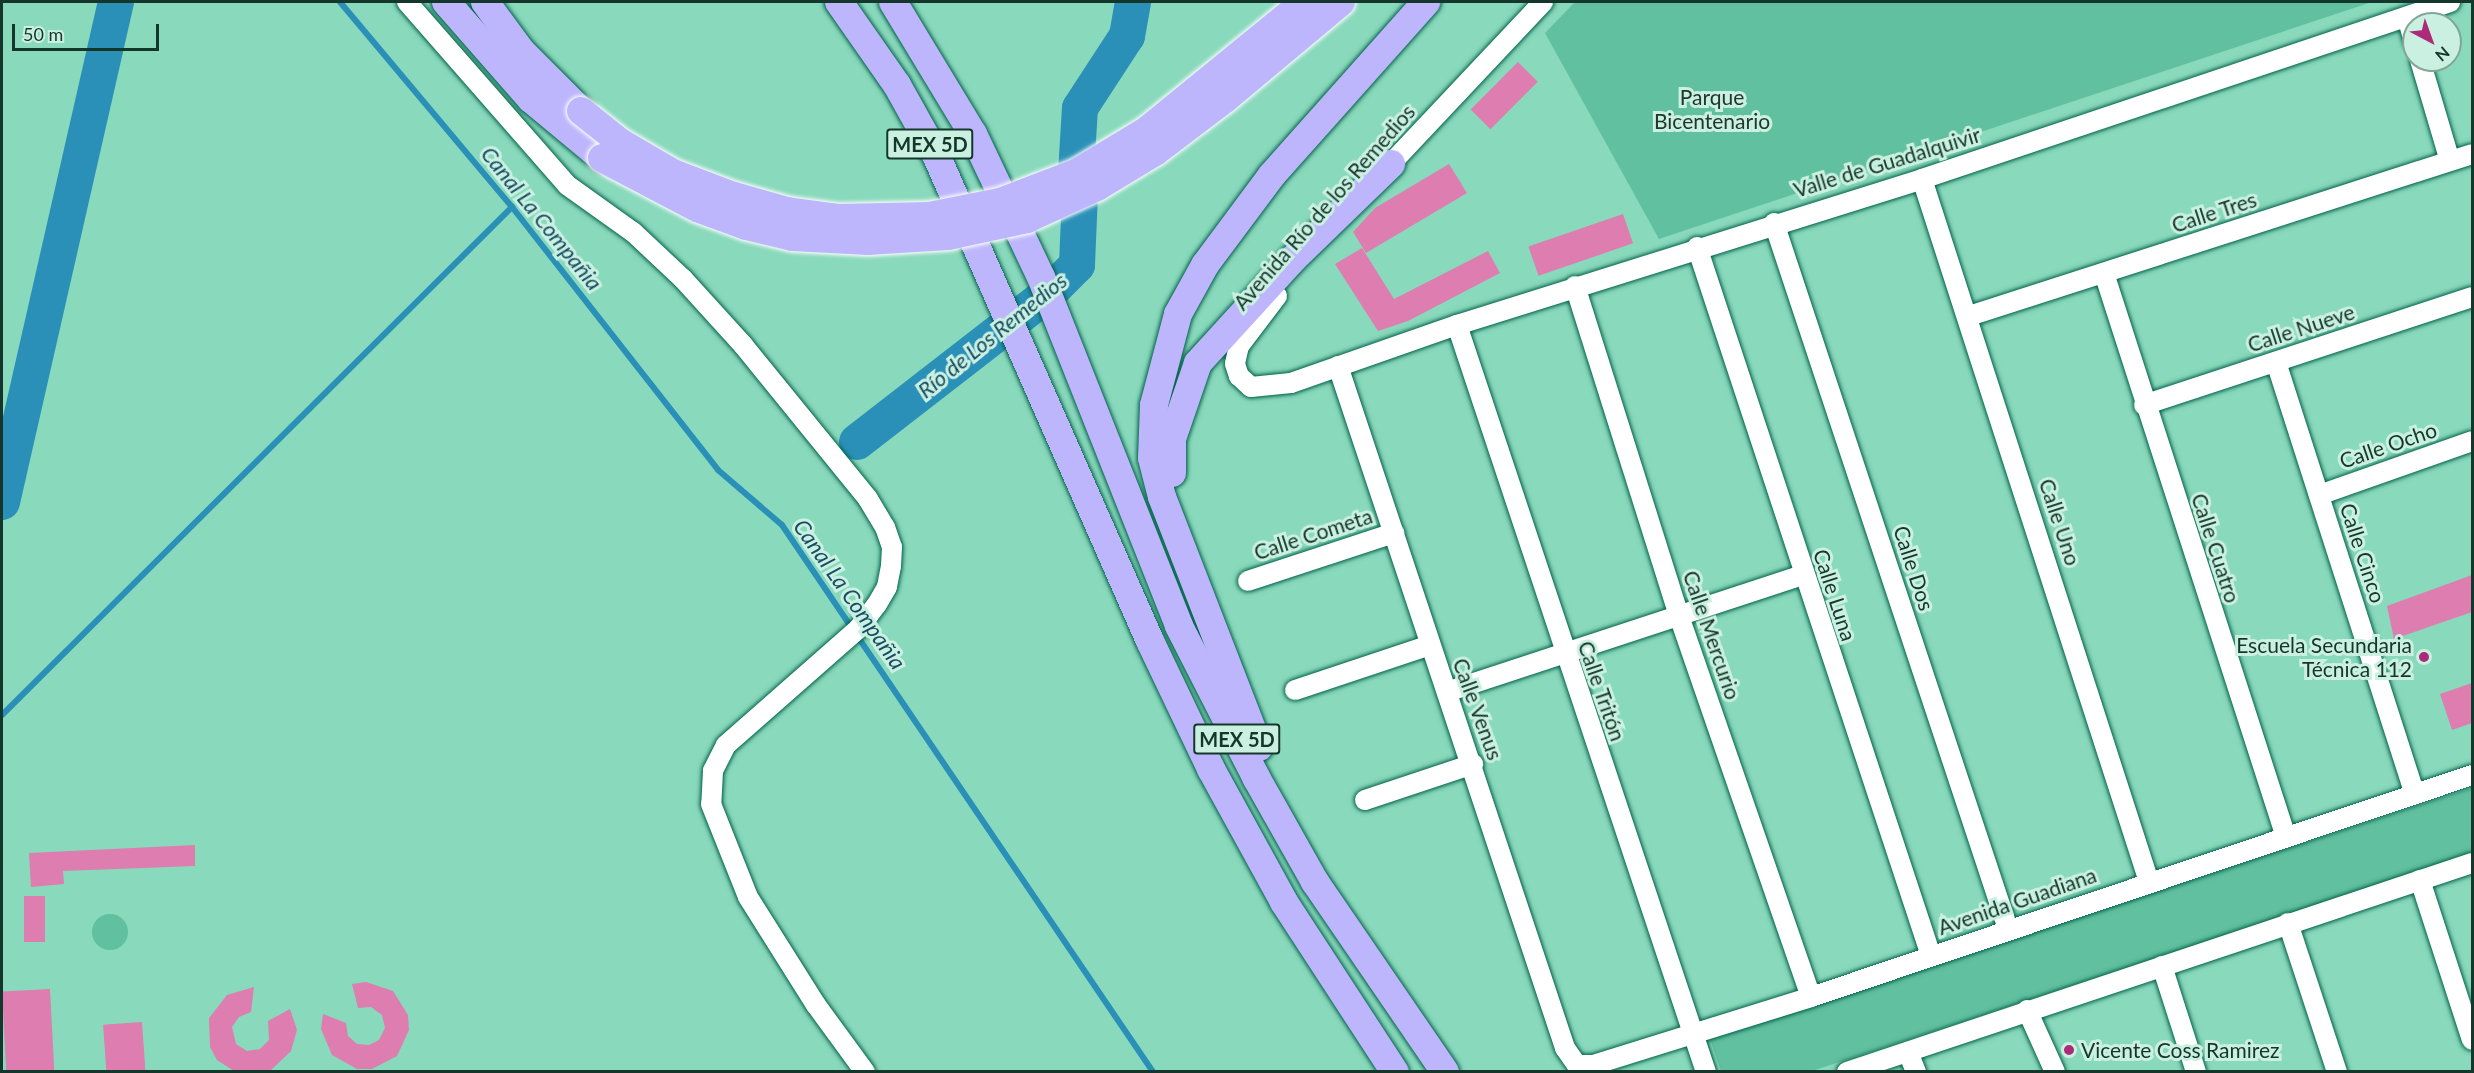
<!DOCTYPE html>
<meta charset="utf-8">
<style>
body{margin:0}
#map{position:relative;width:2474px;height:1073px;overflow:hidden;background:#89d9bc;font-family:Lato,sans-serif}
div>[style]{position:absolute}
.green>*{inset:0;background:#61c09f}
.round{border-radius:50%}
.stream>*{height:6px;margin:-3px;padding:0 3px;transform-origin:3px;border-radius:3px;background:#2b90b8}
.river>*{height:36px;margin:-18px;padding:0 18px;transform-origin:18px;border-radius:18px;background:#2b90b8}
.building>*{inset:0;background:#de7daf;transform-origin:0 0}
.roads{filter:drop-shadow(0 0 2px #00624a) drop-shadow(0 0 2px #00624a)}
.minor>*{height:20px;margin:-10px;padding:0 10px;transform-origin:10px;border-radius:10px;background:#fff}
.highway>*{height:28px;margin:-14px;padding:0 14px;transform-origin:14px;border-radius:14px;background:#bdb6fc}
.bridges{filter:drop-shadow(0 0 2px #fff) drop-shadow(0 0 2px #fff)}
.highway-bridge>*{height:28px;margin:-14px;padding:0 14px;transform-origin:14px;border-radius:14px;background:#bdb6fc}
.dots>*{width:16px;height:16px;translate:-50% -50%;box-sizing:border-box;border:3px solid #caf0e1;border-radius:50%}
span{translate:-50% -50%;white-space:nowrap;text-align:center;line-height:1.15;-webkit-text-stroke:6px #caf0e1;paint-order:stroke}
.shield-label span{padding:2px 4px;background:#caf0e1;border:2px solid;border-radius:4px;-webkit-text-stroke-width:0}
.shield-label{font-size:20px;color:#15362b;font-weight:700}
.park-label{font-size:21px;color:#20372e}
.street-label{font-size:21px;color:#15362b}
.poi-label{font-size:21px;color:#15362b}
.right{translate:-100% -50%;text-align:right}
.left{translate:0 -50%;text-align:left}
.water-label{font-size:22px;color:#174d62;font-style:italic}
.frame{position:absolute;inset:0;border:3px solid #15362b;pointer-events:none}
.north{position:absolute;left:2402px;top:12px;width:60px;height:60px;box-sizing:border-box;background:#caf0e1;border:2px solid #82a698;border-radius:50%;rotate:139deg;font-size:16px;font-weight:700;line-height:24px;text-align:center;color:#15362b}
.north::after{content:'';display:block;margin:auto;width:21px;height:27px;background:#ac2b78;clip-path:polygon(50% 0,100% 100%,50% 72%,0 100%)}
.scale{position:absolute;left:12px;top:24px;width:147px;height:27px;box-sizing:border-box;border:3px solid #15362b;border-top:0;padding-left:8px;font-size:18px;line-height:21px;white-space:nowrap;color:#15362b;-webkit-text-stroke:4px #caf0e1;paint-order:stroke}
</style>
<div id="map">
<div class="green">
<i style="clip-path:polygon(1575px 2px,2372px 2px,1659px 239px,1545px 33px)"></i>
<i style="clip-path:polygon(2472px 788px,2472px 854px,1812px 1071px,1721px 1071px,1710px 1039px)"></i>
<i class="round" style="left:92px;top:914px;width:36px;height:36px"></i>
</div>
<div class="stream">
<i style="left:340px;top:2px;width:268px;rotate:50deg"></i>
<i style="left:512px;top:207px;width:334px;rotate:51.9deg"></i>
<i style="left:718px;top:470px;width:84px;rotate:40.7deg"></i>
<i style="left:782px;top:525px;width:661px;rotate:55.85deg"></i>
<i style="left:2px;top:715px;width:720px;rotate:-44.89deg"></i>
</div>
<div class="river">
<i style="left:857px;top:442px;width:242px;rotate:-37.8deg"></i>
<i style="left:1048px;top:294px;width:41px;rotate:-45deg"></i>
<i style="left:1077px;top:265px;width:71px;rotate:-87.6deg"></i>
<i style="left:1080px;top:194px;width:21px;rotate:-101deg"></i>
<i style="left:1076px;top:173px;width:65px;rotate:-86.5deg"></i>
<i style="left:1080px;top:108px;width:86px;rotate:-56.9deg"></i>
<i style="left:1127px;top:36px;width:35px;rotate:-80deg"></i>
<i style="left:2px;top:502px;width:513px;rotate:-77.16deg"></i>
</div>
<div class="building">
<i style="left:1518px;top:62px;width:28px;height:67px;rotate:45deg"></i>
<i style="clip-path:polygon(1449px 164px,1467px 193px,1366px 253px,1353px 232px,1375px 208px)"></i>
<i style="left:1623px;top:214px;width:31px;height:100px;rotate:71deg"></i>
<i style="clip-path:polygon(1362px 248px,1394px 299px,1488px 251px,1500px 273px,1408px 321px,1378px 331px,1335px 264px)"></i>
<i style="clip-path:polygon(2472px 575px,2472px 612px,2394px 639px,2387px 606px)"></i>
<i style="clip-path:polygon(2472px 683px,2472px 723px,2452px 730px,2440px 694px)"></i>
<i style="clip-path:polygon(195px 845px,195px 866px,63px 871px,64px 884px,31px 887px,29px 853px)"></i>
<i style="left:24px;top:896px;width:21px;height:46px"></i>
<i style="clip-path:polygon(366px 982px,393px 991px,408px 1015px,409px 1030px,397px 1056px,372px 1069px,357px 1069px,332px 1055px,321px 1029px,323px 1014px,346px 1023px,348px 1036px,357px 1044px,369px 1045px,379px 1040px,385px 1028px,382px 1015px,371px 1007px,358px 1008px,352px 984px)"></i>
<i style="clip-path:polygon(254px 987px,251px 1012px,239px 1017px,232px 1027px,236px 1044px,247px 1051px,260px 1049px,269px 1040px,268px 1021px,290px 1009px,297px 1030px,291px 1051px,270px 1071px,234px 1071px,217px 1060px,210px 1047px,209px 1018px,227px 995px)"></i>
<i style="left:50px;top:989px;width:82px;height:48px;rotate:87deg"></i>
<i style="left:142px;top:1022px;width:49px;height:39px;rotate:86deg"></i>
</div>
<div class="roads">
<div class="minor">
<i style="left:407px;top:2px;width:243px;rotate:48.8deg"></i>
<i style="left:567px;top:185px;width:81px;rotate:35.5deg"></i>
<i style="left:633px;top:232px;width:69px;rotate:43.2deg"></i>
<i style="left:683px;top:279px;width:89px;rotate:47.7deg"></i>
<i style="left:743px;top:345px;width:198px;rotate:50.9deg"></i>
<i style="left:868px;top:499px;width:33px;rotate:59deg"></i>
<i style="left:885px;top:527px;width:21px;rotate:71deg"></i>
<i style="left:892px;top:547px;width:19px;rotate:93deg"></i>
<i style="left:891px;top:566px;width:21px;rotate:101deg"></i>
<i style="left:887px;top:587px;width:20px;rotate:120deg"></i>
<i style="left:877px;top:604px;width:31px;rotate:127deg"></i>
<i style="left:858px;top:629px;width:176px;rotate:138.7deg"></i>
<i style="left:726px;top:745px;width:29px;rotate:117deg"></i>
<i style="left:713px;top:771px;width:33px;rotate:93deg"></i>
<i style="left:711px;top:804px;width:100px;rotate:68.3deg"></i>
<i style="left:748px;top:897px;width:128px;rotate:57.8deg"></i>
<i style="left:816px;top:1005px;width:83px;rotate:53.8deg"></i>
<i style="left:2407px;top:17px;width:25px;rotate:74deg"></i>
<i style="left:2420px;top:60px;width:105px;rotate:73.5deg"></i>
<i style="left:1382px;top:173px;width:235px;rotate:-46.7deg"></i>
<i style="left:1922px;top:179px;width:739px;rotate:72.1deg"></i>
<i style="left:1774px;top:223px;width:744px;rotate:71.66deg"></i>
<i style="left:1697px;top:247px;width:747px;rotate:71.73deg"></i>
<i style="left:2104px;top:273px;width:593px;rotate:72.12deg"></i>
<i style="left:1575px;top:286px;width:346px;rotate:72.5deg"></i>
<i style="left:1679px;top:616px;width:403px;rotate:70.9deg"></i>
<i style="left:1277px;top:296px;width:63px;rotate:127.2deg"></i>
<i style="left:1239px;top:346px;width:18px;rotate:103deg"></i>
<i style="left:1235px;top:364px;width:13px;rotate:72deg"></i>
<i style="left:1239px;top:376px;width:16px;rotate:43deg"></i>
<i style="left:1251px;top:387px;width:40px;rotate:-5.7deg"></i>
<i style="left:1291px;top:383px;width:176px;rotate:-19.3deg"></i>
<i style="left:1457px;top:325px;width:487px;rotate:-17.4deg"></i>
<i style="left:1922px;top:179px;width:557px;rotate:-18.53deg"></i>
<i style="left:1969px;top:316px;width:528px;rotate:-17.85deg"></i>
<i style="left:1457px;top:325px;width:787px;rotate:71.57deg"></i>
<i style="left:2276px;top:362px;width:454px;rotate:72.2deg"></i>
<i style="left:1338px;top:366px;width:719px;rotate:71.59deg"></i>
<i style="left:1565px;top:1048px;width:21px;rotate:55deg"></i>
<i style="left:1577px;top:1065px;width:16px"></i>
<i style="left:1593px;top:1065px;width:228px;rotate:-17.3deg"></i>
<i style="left:1811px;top:997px;width:697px;rotate:-18.56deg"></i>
<i style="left:2144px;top:405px;width:345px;rotate:-18.2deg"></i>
<i style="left:2319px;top:495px;width:162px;rotate:-19.4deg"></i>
<i style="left:1248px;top:581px;width:154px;rotate:-18.2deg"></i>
<i style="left:1295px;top:690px;width:142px;rotate:-18.4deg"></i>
<i style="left:1447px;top:692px;width:374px;rotate:-18.2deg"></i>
<i style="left:1365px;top:800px;width:114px;rotate:-18.4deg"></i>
<i style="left:2420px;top:880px;width:168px;rotate:72deg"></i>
<i style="left:2288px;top:923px;width:157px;rotate:71.8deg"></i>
<i style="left:2162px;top:966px;width:111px;rotate:72.2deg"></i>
<i style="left:2027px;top:1010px;width:68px;rotate:65.7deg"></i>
<i style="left:1908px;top:1052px;width:22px;rotate:68deg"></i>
<i style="left:1847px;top:1072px;width:659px;rotate:-18.49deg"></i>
</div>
<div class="highway">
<i style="left:446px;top:2px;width:129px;rotate:48.8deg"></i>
<i style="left:531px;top:99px;width:92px;rotate:39.7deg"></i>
<i style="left:485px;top:2px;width:61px;rotate:53.7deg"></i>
<i style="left:521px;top:51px;width:85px;rotate:45deg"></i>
<i style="left:839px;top:2px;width:101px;rotate:55.1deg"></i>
<i style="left:897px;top:85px;width:82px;rotate:60.9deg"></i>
<i style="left:937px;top:157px;width:529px;rotate:66.25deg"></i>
<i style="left:1150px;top:641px;width:142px;rotate:64.5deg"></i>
<i style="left:1211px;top:769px;width:152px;rotate:61.2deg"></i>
<i style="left:1284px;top:902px;width:203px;rotate:56.9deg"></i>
<i style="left:893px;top:2px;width:154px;rotate:58.8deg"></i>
<i style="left:973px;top:134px;width:158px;rotate:64.6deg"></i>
<i style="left:1041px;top:277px;width:375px;rotate:68.4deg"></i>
<i style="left:1179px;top:626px;width:172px;rotate:63deg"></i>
<i style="left:1257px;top:779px;width:118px;rotate:60.6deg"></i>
<i style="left:1315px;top:882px;width:230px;rotate:55.6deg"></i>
<i style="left:1172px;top:473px;width:34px;rotate:-90deg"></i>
<i style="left:1172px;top:439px;width:80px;rotate:-71.1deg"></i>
<i style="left:1198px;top:363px;width:139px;rotate:-47.6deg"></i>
<i style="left:1292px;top:260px;width:138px;rotate:-44.1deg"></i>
<i style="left:1259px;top:747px;width:268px;rotate:-111.2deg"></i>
<i style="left:1162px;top:497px;width:40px;rotate:-104.4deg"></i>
<i style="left:1152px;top:458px;width:53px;rotate:-87.8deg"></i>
<i style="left:1154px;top:405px;width:94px;rotate:-75.2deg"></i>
<i style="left:1178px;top:314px;width:56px;rotate:-61.1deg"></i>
<i style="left:1205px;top:265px;width:112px;rotate:-53.3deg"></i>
<i style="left:1272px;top:175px;width:232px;rotate:-48.3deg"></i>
</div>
</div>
<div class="bridges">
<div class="highway-bridge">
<i style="left:581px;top:111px;width:50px;rotate:38.5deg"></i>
<i style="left:620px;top:142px;width:61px;rotate:30.3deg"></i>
<i style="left:673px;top:173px;width:65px;rotate:20.7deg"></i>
<i style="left:734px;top:196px;width:55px;rotate:15.8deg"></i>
<i style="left:787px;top:211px;width:51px;rotate:7.8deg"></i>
<i style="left:838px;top:218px;width:91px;rotate:-1.3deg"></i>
<i style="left:929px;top:216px;width:72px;rotate:-11.2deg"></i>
<i style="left:1000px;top:202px;width:81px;rotate:-20.9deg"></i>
<i style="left:1076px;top:173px;width:82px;rotate:-31deg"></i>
<i style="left:1146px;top:131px;width:204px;rotate:-39.2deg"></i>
<i style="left:602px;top:158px;width:107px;rotate:27.8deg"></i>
<i style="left:697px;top:208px;width:52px;rotate:20.2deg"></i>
<i style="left:746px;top:226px;width:47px;rotate:13.4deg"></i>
<i style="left:792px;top:237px;width:76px;rotate:3deg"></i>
<i style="left:868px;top:241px;width:80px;rotate:-3.6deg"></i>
<i style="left:948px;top:236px;width:81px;rotate:-12.1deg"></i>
<i style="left:1027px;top:219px;width:77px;rotate:-24.6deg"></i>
<i style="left:1097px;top:187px;width:68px;rotate:-31.1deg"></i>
<i style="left:1155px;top:152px;width:88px;rotate:-37.1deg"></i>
<i style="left:1225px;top:99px;width:151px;rotate:-39.9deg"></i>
</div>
</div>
<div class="dots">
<i style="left:2424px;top:657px;background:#ac2b78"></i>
<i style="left:2069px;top:1050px;background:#ac2b78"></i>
</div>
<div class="shield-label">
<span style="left:930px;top:144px">MEX 5D</span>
<span style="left:1237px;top:739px">MEX 5D</span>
</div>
<div class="park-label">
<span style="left:1712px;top:109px">Parque<br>Bicentenario</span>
</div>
<div class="street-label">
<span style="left:1887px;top:162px;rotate:-17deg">Valle de Guadalquivir</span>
<span style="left:1324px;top:207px;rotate:-49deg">Avenida Río de los Remedios</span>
<span style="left:2214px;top:212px;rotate:-18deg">Calle Tres</span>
<span style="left:2301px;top:328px;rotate:-18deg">Calle Nueve</span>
<span style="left:2388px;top:445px;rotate:-19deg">Calle Ocho</span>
<span style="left:2060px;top:522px;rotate:72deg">Calle Uno</span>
<span style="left:1313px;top:534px;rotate:-18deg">Calle Cometa</span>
<span style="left:2216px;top:548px;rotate:72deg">Calle Cuatro</span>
<span style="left:2363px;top:553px;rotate:72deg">Calle Cinco</span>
<span style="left:1914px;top:568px;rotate:72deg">Calle Dos</span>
<span style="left:1835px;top:595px;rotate:72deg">Calle Luna</span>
<span style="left:1712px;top:635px;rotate:71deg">Calle Mercurio</span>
<span style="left:1602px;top:691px;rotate:71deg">Calle Tritón</span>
<span style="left:1478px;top:709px;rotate:70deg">Calle Venus</span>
<span style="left:2017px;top:901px;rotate:-19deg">Avenida Guadiana</span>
</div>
<div class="poi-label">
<span class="right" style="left:2412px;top:657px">Escuela Secundaria<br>Técnica 112</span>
<span class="left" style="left:2081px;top:1050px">Vicente Coss Ramirez</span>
</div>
<div class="water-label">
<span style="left:542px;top:218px;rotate:51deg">Canal La Compañia</span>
<span style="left:992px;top:335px;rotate:-39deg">Río de Los Remedios</span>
<span style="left:850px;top:594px;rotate:55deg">Canal La Compañia</span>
</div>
<div class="frame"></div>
<div class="north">N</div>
<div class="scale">50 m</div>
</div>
